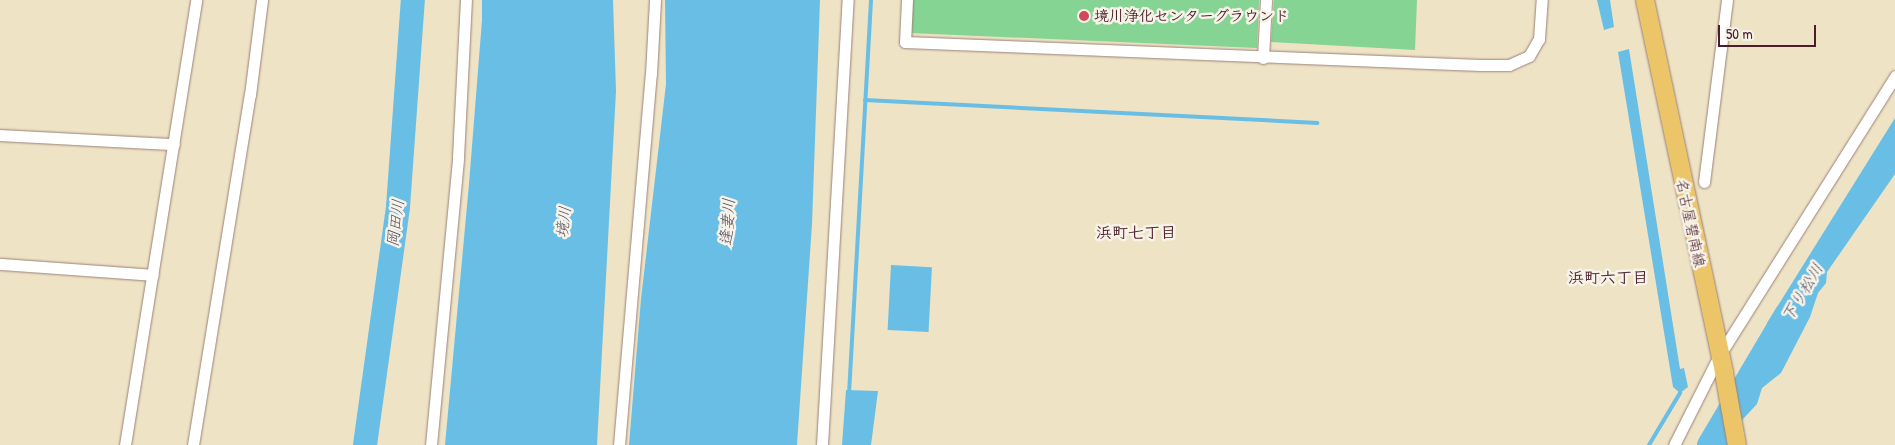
<!DOCTYPE html>
<meta charset="utf-8">
<style>
body{margin:0}
#map{position:relative;width:1895px;height:445px;overflow:hidden;background:#eee3c5;font-family:"Patrick Hand","Klee One",sans-serif}
div>[style]{position:absolute}
.green>*{inset:0;background:#86d493}
.water>*{inset:0;background:#69bee5;transform-origin:0 0}
.stream>*{height:4px;margin:-2px;padding:0 2px;transform-origin:2px;border-radius:2px;background:#69bee5}
.river>*{height:24px;margin:-12px;padding:0 12px;transform-origin:12px;border-radius:12px;background:#69bee5}
.roads{filter:drop-shadow(0 0 1px #9c8178) drop-shadow(0 0 1px #9c8178)}
.minor>*{height:11px;margin:-5.5px;padding:0 5.5px;transform-origin:5.5px;border-radius:5.5px;background:#fff}
.primary>*{height:18px;margin:-9px;padding:0 9px;transform-origin:9px;border-radius:9px;background:#ecc569}
.dots>*{width:14px;height:14px;translate:-50% -50%;box-sizing:border-box;border:2px solid #f7f3e8;border-radius:50%}
span{translate:-50% -50%;white-space:nowrap;text-align:center;line-height:1.15;-webkit-text-stroke:5px #f7f3e8;paint-order:stroke}
.poi-label{font-size:15px;color:#4a1f2b;font-weight:700}
.left{translate:0 -50%;text-align:left}
.street-label{font-size:15px;color:#4a1f2b}
.water-label{font-size:16px;color:#534f63;font-style:italic}
.neighbourhood-label{font-size:16px;color:#4a1f2b;font-weight:700}
.scale{position:absolute;left:1718px;top:25px;width:98px;height:22px;box-sizing:border-box;border:2px solid #4a1f2b;border-top:0;padding-left:6px;font-size:15px;line-height:18px;white-space:nowrap;color:#4a1f2b;-webkit-text-stroke:4px #f7f3e8;paint-order:stroke}
</style>
<div id="map">
<div class="green">
<i style="clip-path:polygon(911px 0,1259px 0,1257px 48px,909px 33px)"></i>
<i style="clip-path:polygon(1274px 0,1417px 0,1415px 50px,1271px 42px)"></i>
</div>
<div class="water">
<i style="clip-path:polygon(482px 0,613px 0,616px 91px,597px 445px,445px 445px,469px 184px,482px 20px)"></i>
<i style="clip-path:polygon(665px 0,820px 0,812px 224px,797px 445px,629px 445px,641px 299px,666px 84px)"></i>
<i style="clip-path:polygon(1597px 0,1610px 0,1614px 27px,1604px 30px)"></i>
<i style="clip-path:polygon(1629px 49px,1680px 369px,1684px 368px,1688px 387px,1680px 393px,1673px 387px,1618px 52px)"></i>
<i style="clip-path:polygon(1895px 118px,1895px 174px,1827px 272px,1826px 283px,1818px 293px,1810px 317px,1781px 373px,1762px 388px,1757px 404px,1743px 419px,1731px 445px,1704px 445px,1720px 408px,1741px 380px,1763px 363px,1769px 350px,1767px 323px)"></i>
<i style="left:891px;top:265px;width:41px;height:65px;rotate:3deg"></i>
<i style="clip-path:polygon(846px 390px,878px 391px,871px 445px,842px 445px)"></i>
</div>
<div class="stream">
<i style="left:865px;top:100px;width:453px;rotate:2.9deg"></i>
<i style="left:849px;top:394px;width:395px;rotate:-86.8deg"></i>
<i style="left:1649px;top:445px;width:61px;rotate:-59.2deg"></i>
</div>
<div class="river">
<i style="left:365px;top:445px;width:240px;rotate:-82.1deg"></i>
<i style="left:398px;top:207px;width:208px;rotate:-85.9deg"></i>
<i style="left:1709px;top:445px;width:151px;rotate:-59.4deg"></i>
</div>
<div class="roads">
<div class="minor">
<i style="left:907px;top:0;width:42px;rotate:92.7deg"></i>
<i style="left:905px;top:42px;width:576px;rotate:2.29deg"></i>
<i style="left:1481px;top:65px;width:28px"></i>
<i style="left:1509px;top:65px;width:22px;rotate:-24deg"></i>
<i style="left:1529px;top:56px;width:20px;rotate:-60deg"></i>
<i style="left:1539px;top:39px;width:39px;rotate:-86deg"></i>
<i style="left:1263px;top:58px;width:58px;rotate:-87deg"></i>
<i style="left:0;top:135px;width:174px;rotate:3deg"></i>
<i style="left:1704px;top:182px;width:183px;rotate:-82.8deg"></i>
<i style="left:0;top:264px;width:153px;rotate:4.1deg"></i>
<i style="left:125px;top:445px;width:451px;rotate:-80.9deg"></i>
<i style="left:193px;top:445px;width:355px;rotate:-80.8deg"></i>
<i style="left:250px;top:95px;width:96px;rotate:-82.8deg"></i>
<i style="left:431px;top:445px;width:289px;rotate:-84.6deg"></i>
<i style="left:458px;top:157px;width:157px;rotate:-87.1deg"></i>
<i style="left:619px;top:445px;width:372px;rotate:-85.1deg"></i>
<i style="left:651px;top:74px;width:74px;rotate:-86.9deg"></i>
<i style="left:822px;top:445px;width:446px;rotate:-86.7deg"></i>
<i style="left:1674px;top:445px;width:100px;rotate:-63.2deg"></i>
<i style="left:1719px;top:356px;width:331px;rotate:-57.8deg"></i>
</div>
<div class="primary">
<i style="left:1645px;top:0;width:381px;rotate:78deg"></i>
<i style="left:1724px;top:373px;width:73px;rotate:79.8deg"></i>
</div>
</div>
<div class="dots">
<i style="left:1084px;top:16px;background:#d1495b"></i>
</div>
<div class="poi-label">
<span class="left" style="left:1094px;top:16px">境川浄化センターグラウンド</span>
</div>
<div class="street-label">
<span style="left:1691px;top:223px;rotate:78deg">名古屋碧南線</span>
</div>
<div class="water-label">
<span style="left:563px;top:222px;rotate:-83deg">境川</span>
<span style="left:727px;top:222px;rotate:-86deg">逢妻川</span>
<span style="left:395px;top:223px;rotate:-83deg">岡田川</span>
<span style="left:1802px;top:292px;rotate:-59deg">下り松川</span>
</div>
<div class="neighbourhood-label">
<span style="left:1136px;top:232px">浜町七丁目</span>
<span style="left:1608px;top:277px">浜町六丁目</span>
</div>
<div class="scale">50 m</div>
</div>
